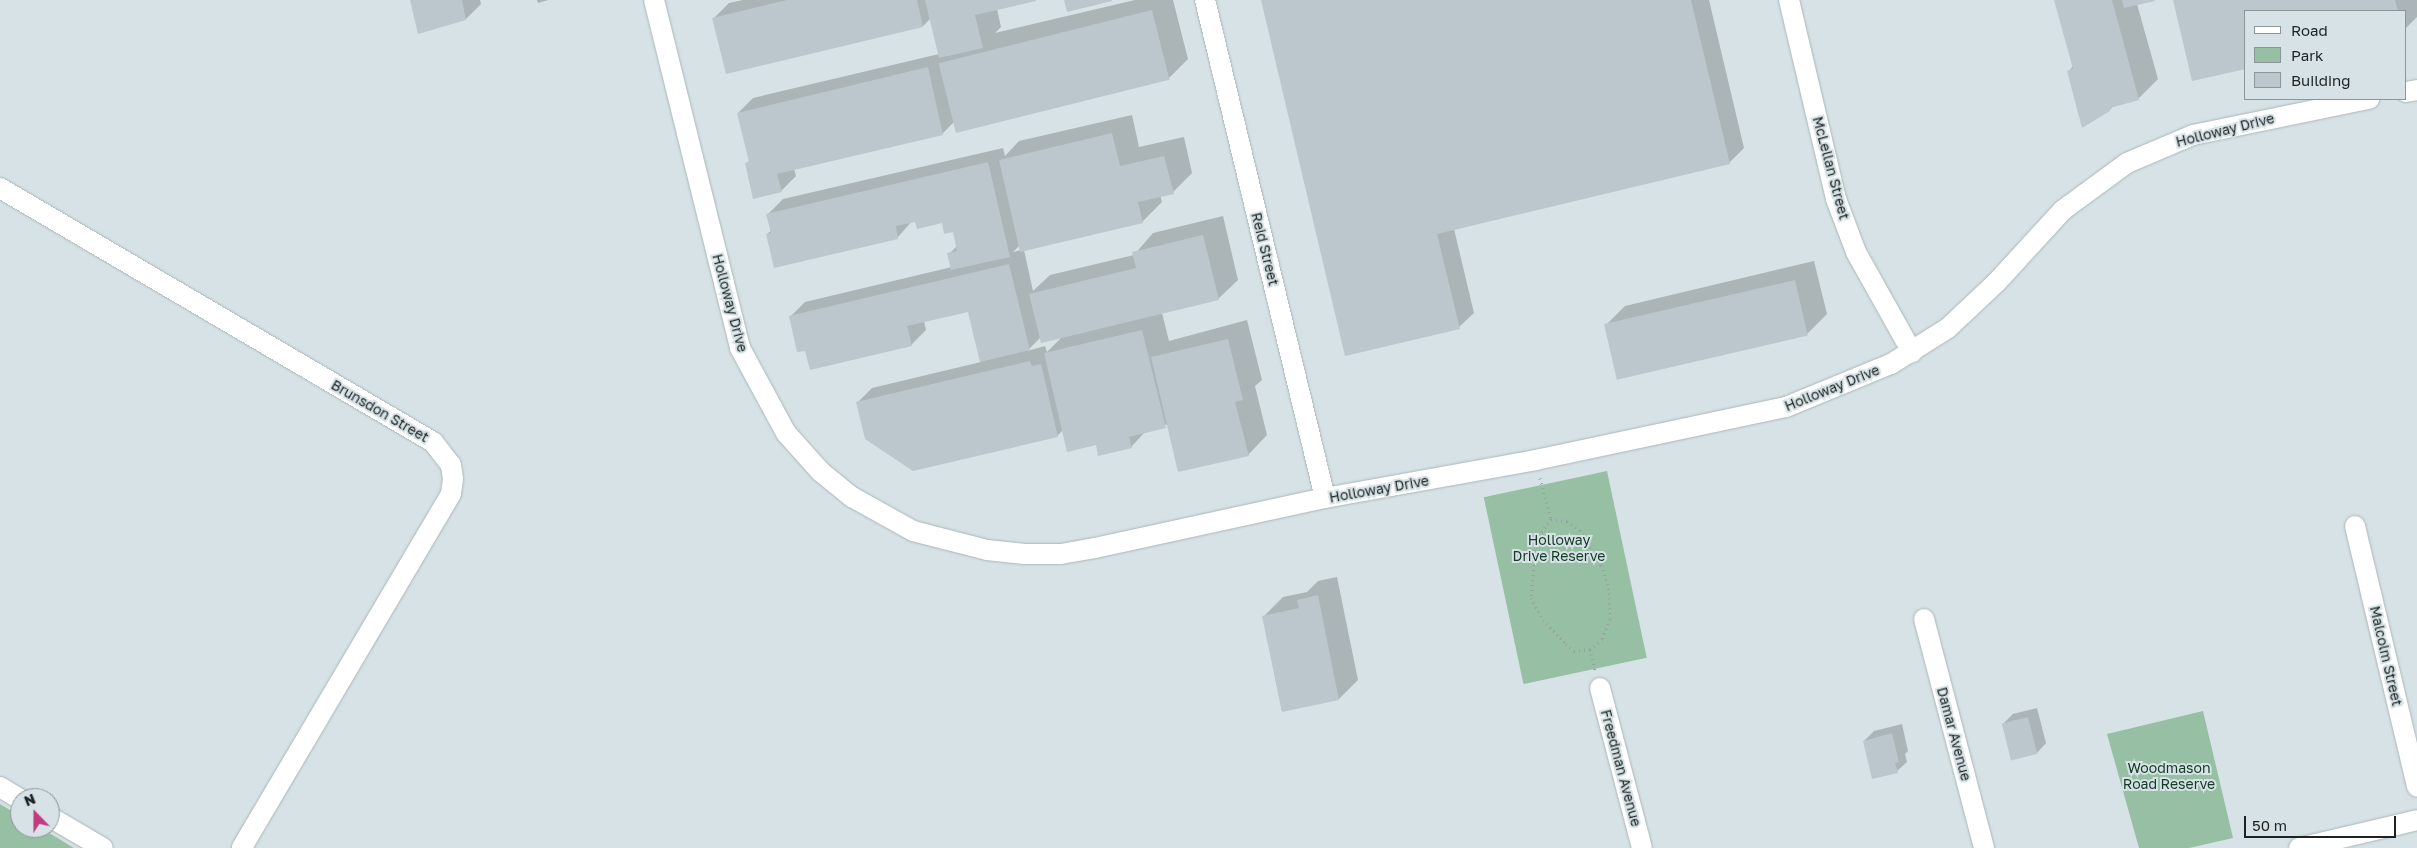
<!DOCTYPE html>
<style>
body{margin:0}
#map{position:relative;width:2417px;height:848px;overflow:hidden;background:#d6e2e5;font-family:"Golos Text",sans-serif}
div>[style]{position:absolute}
.green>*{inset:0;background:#96bfa4;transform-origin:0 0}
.shadow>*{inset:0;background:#0003}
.building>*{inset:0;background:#bcc6cd;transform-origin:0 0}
.path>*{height:3px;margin-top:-1.5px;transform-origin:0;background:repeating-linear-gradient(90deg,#97a0a3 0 1px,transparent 0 5px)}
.roads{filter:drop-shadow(0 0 1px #aab6b9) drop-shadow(0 0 1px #aab6b9)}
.minor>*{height:20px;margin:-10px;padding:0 10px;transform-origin:10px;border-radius:10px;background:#fff}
span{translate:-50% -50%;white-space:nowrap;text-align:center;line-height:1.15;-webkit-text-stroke:4px #d6e2e5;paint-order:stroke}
.street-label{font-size:14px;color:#1d2223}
.park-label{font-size:14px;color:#113b24}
.legend{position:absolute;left:2244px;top:10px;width:162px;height:90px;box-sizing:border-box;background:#d6e2e5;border:1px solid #8c9597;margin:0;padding:6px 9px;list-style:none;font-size:15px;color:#1d2223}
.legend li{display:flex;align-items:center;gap:10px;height:25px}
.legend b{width:25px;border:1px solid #8c9597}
.north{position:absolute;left:10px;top:788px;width:50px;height:50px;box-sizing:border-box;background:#d6e2e5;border:1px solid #8c9597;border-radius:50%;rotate:338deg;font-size:14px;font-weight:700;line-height:20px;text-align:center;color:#1d2223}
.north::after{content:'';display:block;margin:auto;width:18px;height:22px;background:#c13b7e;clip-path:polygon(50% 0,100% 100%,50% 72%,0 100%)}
.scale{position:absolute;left:2244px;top:816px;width:152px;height:22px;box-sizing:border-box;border:2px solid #1d2223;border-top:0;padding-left:6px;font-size:15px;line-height:18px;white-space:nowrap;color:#1d2223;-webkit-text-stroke:4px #d6e2e5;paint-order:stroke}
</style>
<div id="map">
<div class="green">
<i style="left:1607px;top:471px;width:191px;height:126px;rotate:78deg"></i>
<i style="clip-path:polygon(2203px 711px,2233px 838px,2189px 848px,2139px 848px,2107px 734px)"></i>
<i style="clip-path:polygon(0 804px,20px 816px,20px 828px,41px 828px,74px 848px,0 848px)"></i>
</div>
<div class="shadow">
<i style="clip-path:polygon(411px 0,480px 0,481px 4px,466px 19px,418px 32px)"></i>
<i style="clip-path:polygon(537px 0,548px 0,538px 3px)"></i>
<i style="clip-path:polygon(743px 0,1033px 0,997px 9px,1001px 27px,995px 33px,1135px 0,1173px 0,1188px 59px,1168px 79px,954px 122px,943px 133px,794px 169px,796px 176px,781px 191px,746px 164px,750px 160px,738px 113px,753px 98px,939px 54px,931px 18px,923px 26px,727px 73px,714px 18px,729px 3px)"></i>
<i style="clip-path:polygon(1262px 0,1709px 0,1744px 148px,1729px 163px,1454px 229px,1474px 313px,1459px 327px)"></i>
<i style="clip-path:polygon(2056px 0,2153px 0,2137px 4px,2158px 79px,2139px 98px,2114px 105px,2110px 110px,2069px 71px,2073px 66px)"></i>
<i style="clip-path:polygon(2174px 0,2417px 0,2417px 17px,2406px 28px,2406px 11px,2246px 11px)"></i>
<i style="clip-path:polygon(evenodd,1132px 115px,1139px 147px,1184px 137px,1192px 173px,1173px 192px,1160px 195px,1162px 202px,1142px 222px,1024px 250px,1033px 291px,1050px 275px,1134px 255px,1153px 233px,1223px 216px,1238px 280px,1218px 299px,1162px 313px,1169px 341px,1247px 320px,1262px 380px,1255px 386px,1267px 435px,1248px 455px,1168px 424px,1146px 431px,1131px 447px,1096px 443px,1063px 430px,1057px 436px,857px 403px,872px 388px,981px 362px,969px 310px,924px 321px,926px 330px,911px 345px,806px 349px,790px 317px,805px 302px,952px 267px,949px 254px,957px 246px,954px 231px,943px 221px,912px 221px,898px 237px,767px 234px,772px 230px,768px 214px,783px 199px,1003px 148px,1005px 156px,1019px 141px,1132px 115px,1020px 245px,1021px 250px,1013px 252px,1020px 245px,1132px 115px,1041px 337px,1062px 337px,1047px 352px,1045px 346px,1027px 351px,1041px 337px)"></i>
<i style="clip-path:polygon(1814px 261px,1827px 314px,1807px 334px,1605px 326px,1625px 306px)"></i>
<i style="clip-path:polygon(1337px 577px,1358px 680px,1339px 699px,1282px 711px,1263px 617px,1283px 597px,1307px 592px,1318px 581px)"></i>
<i style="clip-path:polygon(2037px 708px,2046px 743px,2037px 753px,2003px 724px,2013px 714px)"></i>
<i style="clip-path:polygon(1902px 724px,1908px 751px,1905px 754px,1907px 762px,1897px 771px,1864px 741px,1874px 731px)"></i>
</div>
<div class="building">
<i style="clip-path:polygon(410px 0,462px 0,466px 20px,418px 34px)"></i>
<i style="clip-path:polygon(787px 0,917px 0,923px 27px,726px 74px,712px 18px)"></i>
<i style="clip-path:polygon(925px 0,1036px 0,1036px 1px,975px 15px,983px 48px,939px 58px)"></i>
<i style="clip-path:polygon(1064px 0,1112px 0,1112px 1px,1067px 12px)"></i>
<i style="clip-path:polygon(1261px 0,1691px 0,1730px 164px,1437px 234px,1460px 329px,1345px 356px)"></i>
<i style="clip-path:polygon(2054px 0,2112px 0,2139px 100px,2110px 108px,2110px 111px,2082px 128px,2067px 71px,2073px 69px)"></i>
<i style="clip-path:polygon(2122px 0,2155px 0,2155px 1px,2124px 8px)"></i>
<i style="clip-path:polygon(2173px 0,2395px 0,2398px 11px,2246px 11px,2246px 69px,2192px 81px)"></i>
<i style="left:1152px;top:10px;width:72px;height:220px;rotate:76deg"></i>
<i style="clip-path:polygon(928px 67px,943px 135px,777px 174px,782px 192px,753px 199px,745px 163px,749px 162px,737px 113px)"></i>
<i style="clip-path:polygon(1112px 133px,1120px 166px,1164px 156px,1174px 194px,1138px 202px,1143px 223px,1020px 252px,999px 160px)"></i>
<i style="clip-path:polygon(988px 162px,1010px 257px,951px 270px,947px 253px,957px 251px,953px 232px,944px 234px,942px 223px,917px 229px,915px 222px,896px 226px,898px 239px,774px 268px,766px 234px,771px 233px,766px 214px)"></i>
<i style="clip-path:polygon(1203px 235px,1219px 300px,1041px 343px,1029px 294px,1136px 268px,1132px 252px)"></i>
<i style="clip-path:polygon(1009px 264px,1030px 350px,980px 362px,968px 312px,907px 326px,912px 346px,810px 370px,805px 351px,797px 352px,789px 316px)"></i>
<i style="left:1795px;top:280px;width:57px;height:196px;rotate:77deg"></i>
<i style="clip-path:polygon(1142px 330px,1166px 428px,1129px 437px,1132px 448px,1098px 456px,1096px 445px,1067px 452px,1044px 353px)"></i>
<i style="clip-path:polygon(1228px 339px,1243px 400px,1235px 402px,1249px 456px,1178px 472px,1151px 357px)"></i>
<i style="clip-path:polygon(1030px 361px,1032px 366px,1041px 364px,1058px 437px,913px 471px,865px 439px,856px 402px)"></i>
<i style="clip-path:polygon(1318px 595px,1339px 700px,1282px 712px,1262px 616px,1299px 608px,1297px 600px)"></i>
<i style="left:2028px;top:717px;width:38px;height:27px;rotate:76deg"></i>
<i style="clip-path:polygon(1892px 733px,1899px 762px,1895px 763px,1898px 773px,1872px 779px,1863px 741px)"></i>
</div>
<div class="path">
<i style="left:1540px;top:478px;width:42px;rotate:75deg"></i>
<i style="left:1551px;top:519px;width:26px;rotate:126deg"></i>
<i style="left:1536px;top:540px;width:58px;rotate:94.9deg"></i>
<i style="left:1531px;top:598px;width:25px;rotate:61deg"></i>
<i style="left:1543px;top:620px;width:33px;rotate:46deg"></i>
<i style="left:1566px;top:644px;width:11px;rotate:41deg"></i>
<i style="left:1574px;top:651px;width:16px;rotate:-7deg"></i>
<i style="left:1590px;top:649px;width:22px;rotate:77deg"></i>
<i style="left:1551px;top:519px;width:16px;rotate:7deg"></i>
<i style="left:1567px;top:521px;width:16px;rotate:35deg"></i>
<i style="left:1580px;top:530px;width:41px;rotate:59deg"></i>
<i style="left:1601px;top:565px;width:24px;rotate:71deg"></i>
<i style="left:1609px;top:588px;width:31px;rotate:88deg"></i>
<i style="left:1610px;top:619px;width:22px;rotate:112deg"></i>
<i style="left:1602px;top:639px;width:16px;rotate:140deg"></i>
<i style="left:14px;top:819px;width:7px;rotate:34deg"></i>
</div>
<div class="roads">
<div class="minor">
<i style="left:654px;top:0;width:358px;rotate:76.1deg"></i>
<i style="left:740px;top:348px;width:97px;rotate:61.6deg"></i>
<i style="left:786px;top:433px;width:52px;rotate:48.1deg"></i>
<i style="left:821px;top:472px;width:40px;rotate:39deg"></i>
<i style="left:852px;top:497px;width:70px;rotate:29.1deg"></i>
<i style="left:913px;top:531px;width:76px;rotate:14.4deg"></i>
<i style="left:987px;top:550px;width:38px;rotate:6deg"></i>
<i style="left:1025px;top:554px;width:36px"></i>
<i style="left:1061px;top:554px;width:35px;rotate:-10deg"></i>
<i style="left:1095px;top:548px;width:235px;rotate:-12.3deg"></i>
<i style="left:1325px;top:498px;width:214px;rotate:-10.2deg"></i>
<i style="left:1536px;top:460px;width:256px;rotate:-12deg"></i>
<i style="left:1786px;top:407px;width:113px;rotate:-22.3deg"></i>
<i style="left:1891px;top:364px;width:67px;rotate:-32.3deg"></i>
<i style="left:1948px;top:328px;width:66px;rotate:-43.2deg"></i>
<i style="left:1996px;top:283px;width:99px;rotate:-47.5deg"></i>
<i style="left:2063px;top:210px;width:79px;rotate:-36.3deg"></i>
<i style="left:2127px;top:163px;width:72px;rotate:-23deg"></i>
<i style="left:2193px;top:135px;width:180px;rotate:-11.6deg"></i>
<i style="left:1205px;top:0;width:512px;rotate:76.45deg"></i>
<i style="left:1789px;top:0;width:204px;rotate:76.7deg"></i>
<i style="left:1836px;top:199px;width:57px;rotate:69.3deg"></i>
<i style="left:1856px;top:252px;width:115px;rotate:60.8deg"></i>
<i style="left:2406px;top:92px;width:11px;rotate:-10deg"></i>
<i style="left:0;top:188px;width:502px;rotate:30.4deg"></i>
<i style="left:433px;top:442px;width:29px;rotate:52deg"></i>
<i style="left:451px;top:465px;width:14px;rotate:82deg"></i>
<i style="left:453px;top:479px;width:15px;rotate:98deg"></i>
<i style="left:451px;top:494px;width:411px;rotate:120.6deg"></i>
<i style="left:2355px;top:526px;width:268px;rotate:76.6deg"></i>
<i style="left:1924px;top:619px;width:237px;rotate:75.3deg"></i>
<i style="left:1600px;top:688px;width:165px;rotate:75.3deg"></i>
<i style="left:0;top:787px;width:23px;rotate:31deg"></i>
<i style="left:50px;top:817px;width:61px;rotate:30.3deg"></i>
<i style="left:2299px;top:848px;width:121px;rotate:-13.3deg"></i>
</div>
</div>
<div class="street-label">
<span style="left:2225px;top:130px;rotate:-14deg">Holloway Drive</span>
<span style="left:1831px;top:168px;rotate:75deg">McLellan Street</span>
<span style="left:1265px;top:249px;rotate:76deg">Reid Street</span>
<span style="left:730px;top:303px;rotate:75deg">Holloway Drive</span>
<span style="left:1832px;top:388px;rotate:-22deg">Holloway Drive</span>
<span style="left:380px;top:411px;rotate:30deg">Brunsdon Street</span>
<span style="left:1379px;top:489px;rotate:-10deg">Holloway Drive</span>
<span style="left:2386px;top:656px;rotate:77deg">Malcolm Street</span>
<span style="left:1954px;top:734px;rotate:75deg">Damar Avenue</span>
<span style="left:1621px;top:768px;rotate:75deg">Freedman Avenue</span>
</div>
<div class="park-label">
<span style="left:1559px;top:548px">Holloway<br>Drive Reserve</span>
<span style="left:2169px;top:776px">Woodmason<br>Road Reserve</span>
</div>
<ul class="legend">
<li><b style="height:6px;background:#fff"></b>Road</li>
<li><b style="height:14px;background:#96bfa4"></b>Park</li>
<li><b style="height:14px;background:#bcc6cd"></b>Building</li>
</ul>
<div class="north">N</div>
<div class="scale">50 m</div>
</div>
